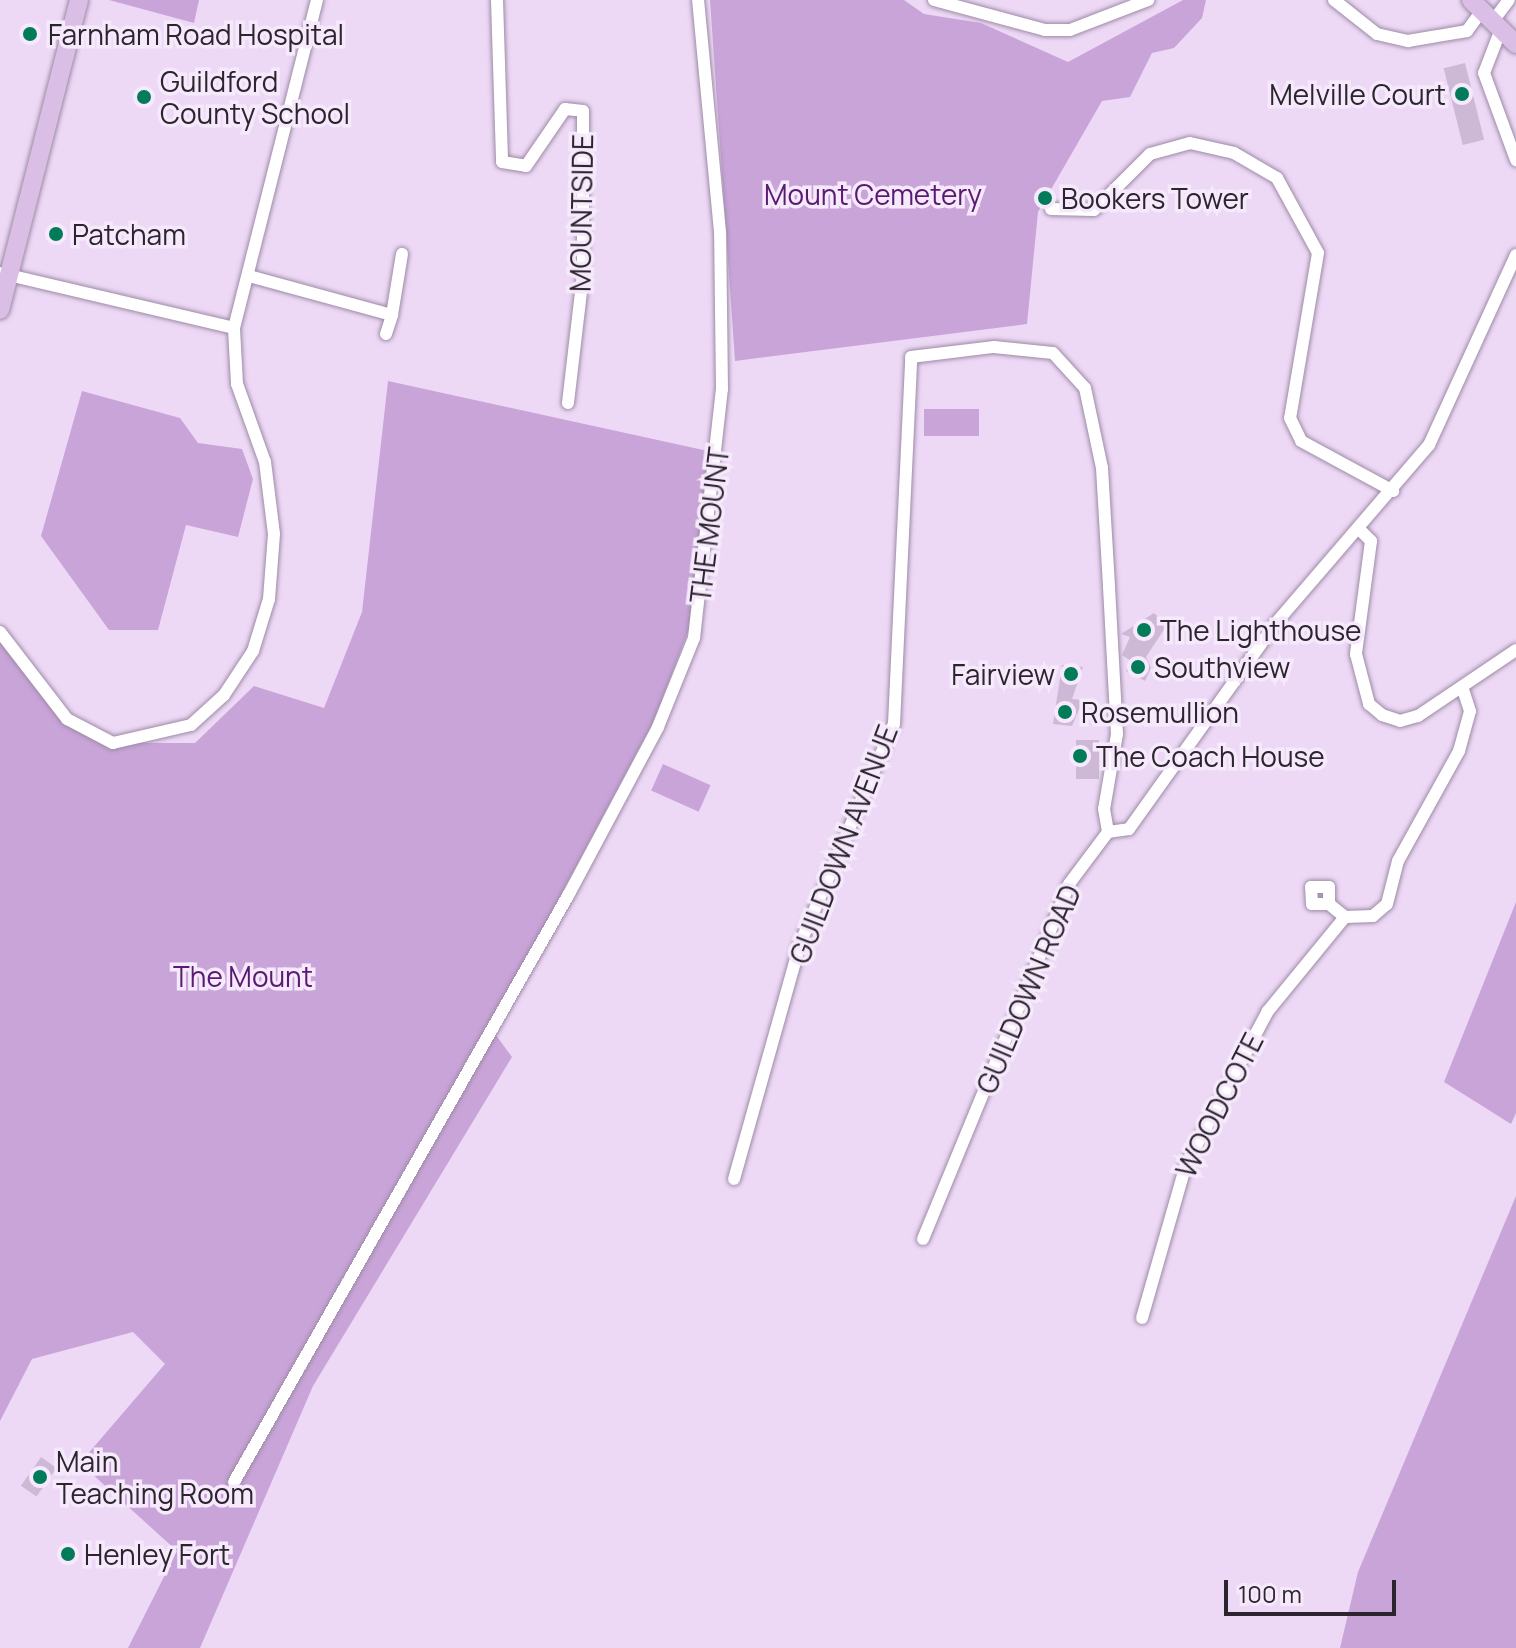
<!DOCTYPE html>
<style>
body{margin:0}
#map{position:relative;width:1516px;height:1648px;overflow:hidden;background:#edd9f6;font-family:Manrope,sans-serif}
div>[style]{position:absolute}
.green>*{inset:0;background:#c9a4d9;transform-origin:0 0}
.building>*{inset:0;background:#cdb9d6;transform-origin:0 0}
.roads{filter:drop-shadow(0 0 2px #9d8ba6) drop-shadow(0 0 2px #9d8ba6)}
.street>*{height:12px;margin:-6px;padding:0 6px;transform-origin:6px;border-radius:6px;background:#fff}
.primary>*{height:18px;margin:-9px;padding:0 9px;transform-origin:9px;border-radius:9px;background:#dabee6}
.dots>*{width:22px;height:22px;translate:-50% -50%;box-sizing:border-box;border:4px solid #f5e9fb;border-radius:50%}
span{translate:-50% -50%;white-space:nowrap;text-align:center;line-height:1.15;-webkit-text-stroke:7px #f5e9fb;paint-order:stroke}
.poi-label{font-size:28px;color:#2c242f}
.left{translate:0 -50%;text-align:left}
.right{translate:-100% -50%;text-align:right}
.park-label{font-size:28px;color:#5a1a71}
.street-label{font-size:28px;color:#2c242f}
.scale{position:absolute;left:1224px;top:1580px;width:172px;height:36px;box-sizing:border-box;border:4px solid #2c242f;border-top:0;padding-left:10px;font-size:24px;line-height:28px;white-space:nowrap;color:#2c242f;-webkit-text-stroke:6px #f5e9fb;paint-order:stroke}
</style>
<div id="map">
<div class="green">
<i style="clip-path:polygon(109px 0,199px 0,194px 23px)"></i>
<i style="clip-path:polygon(710px 0,904px 0,924px 14px,981px 23px,1068px 62px,1183px 0,1206px 0,1202px 18px,1174px 48px,1152px 53px,1130px 97px,1102px 101px,1038px 212px,1027px 324px,735px 361px)"></i>
<i style="clip-path:polygon(388px 381px,717px 453px,694px 616px,654px 721px,490px 1027px,512px 1057px,313px 1386px,200px 1648px,128px 1648px,177px 1551px,80px 1463px,165px 1364px,133px 1332px,32px 1359px,0 1421px,0 640px,67px 719px,113px 743px,195px 743px,254px 686px,324px 708px,362px 612px)"></i>
<i style="clip-path:polygon(82px 391px,180px 418px,198px 443px,242px 449px,253px 479px,238px 537px,186px 525px,158px 630px,109px 630px,41px 536px)"></i>
<i style="left:979px;top:409px;width:27px;height:55px;rotate:90deg"></i>
<i style="left:663px;top:764px;width:52px;height:29px;rotate:24deg"></i>
<i style="clip-path:polygon(1516px 902px,1516px 1113px,1511px 1124px,1444px 1082px)"></i>
<i style="clip-path:polygon(1516px 1196px,1516px 1648px,1340px 1648px,1358px 1572px)"></i>
</div>
<div class="building">
<i style="left:1465px;top:63px;width:79px;height:22px;rotate:76deg"></i>
<i style="clip-path:polygon(1154px 613px,1167px 625px,1146px 657px,1151px 668px,1145px 681px,1126px 671px,1131px 661px,1122px 655px,1130px 637px,1121px 634px)"></i>
<i style="clip-path:polygon(1062px 665px,1083px 667px,1072px 699px,1083px 700px,1072px 726px,1053px 724px)"></i>
<i style="left:1076px;top:740px;width:23px;height:39px"></i>
<i style="left:41px;top:1457px;width:19px;height:35px;rotate:35deg"></i>
</div>
<div class="roads">
<div class="street">
<i style="left:497px;top:0;width:162px;rotate:88.2deg"></i>
<i style="left:502px;top:162px;width:24px;rotate:9deg"></i>
<i style="left:526px;top:166px;width:69px;rotate:-55.6deg"></i>
<i style="left:565px;top:109px;width:18px;rotate:6deg"></i>
<i style="left:583px;top:111px;width:164px;rotate:90deg"></i>
<i style="left:583px;top:275px;width:129px;rotate:96.7deg"></i>
<i style="left:934px;top:0;width:115px;rotate:15.1deg"></i>
<i style="left:1045px;top:30px;width:25px"></i>
<i style="left:1070px;top:30px;width:84px;rotate:-21deg"></i>
<i style="left:1334px;top:0;width:55px;rotate:38.3deg"></i>
<i style="left:1377px;top:34px;width:32px;rotate:13deg"></i>
<i style="left:1408px;top:41px;width:60px;rotate:-9.6deg"></i>
<i style="left:1467px;top:31px;width:26px;rotate:-54deg"></i>
<i style="left:1493px;top:21px;width:26px;rotate:-53deg"></i>
<i style="left:1501px;top:29px;width:47px;rotate:111.1deg"></i>
<i style="left:1484px;top:73px;width:93px;rotate:69.8deg"></i>
<i style="left:1051px;top:209px;width:43px;rotate:1.3deg"></i>
<i style="left:1094px;top:210px;width:79px;rotate:-45deg"></i>
<i style="left:1150px;top:154px;width:41px;rotate:-15.4deg"></i>
<i style="left:1190px;top:143px;width:45px;rotate:12.8deg"></i>
<i style="left:1234px;top:153px;width:50px;rotate:30.2deg"></i>
<i style="left:1277px;top:178px;width:85px;rotate:61.3deg"></i>
<i style="left:1318px;top:253px;width:167px;rotate:99.6deg"></i>
<i style="left:1290px;top:418px;width:25px;rotate:64deg"></i>
<i style="left:1301px;top:441px;width:105px;rotate:28.5deg"></i>
<i style="left:0;top:273px;width:240px;rotate:13.2deg"></i>
<i style="left:249px;top:276px;width:148px;rotate:15.3deg"></i>
<i style="left:392px;top:315px;width:62px;rotate:-80.7deg"></i>
<i style="left:386px;top:334px;width:20px;rotate:-72deg"></i>
<i style="left:1359px;top:529px;width:17px;rotate:45deg"></i>
<i style="left:1371px;top:541px;width:114px;rotate:97.6deg"></i>
<i style="left:1356px;top:654px;width:52px;rotate:75.4deg"></i>
<i style="left:1369px;top:704px;width:17px;rotate:40deg"></i>
<i style="left:1382px;top:715px;width:19px;rotate:18deg"></i>
<i style="left:1400px;top:721px;width:19px;rotate:-16deg"></i>
<i style="left:1418px;top:716px;width:118px;rotate:-34deg"></i>
<i style="left:0;top:632px;width:110px;rotate:52.4deg"></i>
<i style="left:67px;top:719px;width:52px;rotate:27.6deg"></i>
<i style="left:113px;top:743px;width:80px;rotate:-13deg"></i>
<i style="left:191px;top:725px;width:45px;rotate:-42.3deg"></i>
<i style="left:224px;top:695px;width:53px;rotate:-56.6deg"></i>
<i style="left:253px;top:651px;width:54px;rotate:-72.9deg"></i>
<i style="left:269px;top:599px;width:65px;rotate:-85.6deg"></i>
<i style="left:274px;top:534px;width:73px;rotate:-97.1deg"></i>
<i style="left:265px;top:462px;width:83px;rotate:-109.7deg"></i>
<i style="left:237px;top:384px;width:56px;rotate:-93.1deg"></i>
<i style="left:234px;top:328px;width:338px;rotate:-75.8deg"></i>
<i style="left:1329px;top:904px;width:17px;rotate:180deg"></i>
<i style="left:1312px;top:904px;width:17px;rotate:-93deg"></i>
<i style="left:1311px;top:887px;width:18px"></i>
<i style="left:1329px;top:887px;width:17px;rotate:90deg"></i>
<i style="left:1329px;top:904px;width:21px;rotate:39deg"></i>
<i style="left:1345px;top:917px;width:28px;rotate:-2deg"></i>
<i style="left:1373px;top:916px;width:18px;rotate:-41deg"></i>
<i style="left:1387px;top:904px;width:44px;rotate:-75.7deg"></i>
<i style="left:1398px;top:861px;width:126px;rotate:-61deg"></i>
<i style="left:1459px;top:751px;width:41px;rotate:-74.6deg"></i>
<i style="left:1470px;top:711px;width:23px;rotate:-108deg"></i>
<i style="left:734px;top:1179px;width:244px;rotate:-74.3deg"></i>
<i style="left:800px;top:944px;width:239px;rotate:-66.9deg"></i>
<i style="left:894px;top:724px;width:367px;rotate:-87.3deg"></i>
<i style="left:911px;top:357px;width:84px;rotate:-6.9deg"></i>
<i style="left:994px;top:347px;width:59px;rotate:5.8deg"></i>
<i style="left:1053px;top:353px;width:47px;rotate:47.6deg"></i>
<i style="left:1085px;top:388px;width:82px;rotate:78deg"></i>
<i style="left:1102px;top:468px;width:119px;rotate:86.6deg"></i>
<i style="left:1109px;top:587px;width:147px;rotate:86.9deg"></i>
<i style="left:1117px;top:734px;width:76px;rotate:99.8deg"></i>
<i style="left:1104px;top:809px;width:23px;rotate:80deg"></i>
<i style="left:923px;top:1239px;width:384px;rotate:-67.6deg"></i>
<i style="left:1069px;top:884px;width:65px;rotate:-53.1deg"></i>
<i style="left:1108px;top:832px;width:21px;rotate:-8deg"></i>
<i style="left:1129px;top:829px;width:252px;rotate:-54.5deg"></i>
<i style="left:1275px;top:624px;width:236px;rotate:-49.3deg"></i>
<i style="left:1429px;top:445px;width:209px;rotate:-65.4deg"></i>
<i style="left:1142px;top:1318px;width:159px;rotate:-74deg"></i>
<i style="left:1186px;top:1165px;width:174px;rotate:-62deg"></i>
<i style="left:1268px;top:1011px;width:122px;rotate:-50.7deg"></i>
<i style="left:234px;top:1482px;width:677px;rotate:-60.33deg"></i>
<i style="left:569px;top:894px;width:189px;rotate:-61.9deg"></i>
<i style="left:658px;top:727px;width:96px;rotate:-68deg"></i>
<i style="left:694px;top:638px;width:251px;rotate:-83.6deg"></i>
<i style="left:722px;top:389px;width:157px;rotate:-90.7deg"></i>
<i style="left:720px;top:232px;width:233px;rotate:-95.4deg"></i>
</div>
<div class="primary">
<i style="left:1471px;top:0;width:63px;rotate:44.4deg"></i>
<i style="left:0;top:310px;width:320px;rotate:-75.7deg"></i>
</div>
</div>
<div class="dots">
<i style="left:30px;top:34px;background:#017b59"></i>
<i style="left:1462px;top:94px;background:#017b59"></i>
<i style="left:144px;top:97px;background:#017b59"></i>
<i style="left:1045px;top:198px;background:#017b59"></i>
<i style="left:56px;top:234px;background:#017b59"></i>
<i style="left:1144px;top:630px;background:#017b59"></i>
<i style="left:1138px;top:667px;background:#017b59"></i>
<i style="left:1071px;top:674px;background:#017b59"></i>
<i style="left:1065px;top:712px;background:#017b59"></i>
<i style="left:1080px;top:756px;background:#017b59"></i>
<i style="left:40px;top:1477px;background:#017b59"></i>
<i style="left:68px;top:1554px;background:#017b59"></i>
</div>
<div class="poi-label">
<span class="left" style="left:48px;top:34px">Farnham Road Hospital</span>
<span class="left" style="left:160px;top:97px">Guildford<br>County School</span>
<span class="right" style="left:1446px;top:94px">Melville Court</span>
<span class="left" style="left:1061px;top:198px">Bookers Tower</span>
<span class="left" style="left:72px;top:234px">Patcham</span>
<span class="left" style="left:1160px;top:630px">The Lighthouse</span>
<span class="left" style="left:1154px;top:667px">Southview</span>
<span class="right" style="left:1055px;top:674px">Fairview</span>
<span class="left" style="left:1081px;top:712px">Rosemullion</span>
<span class="left" style="left:1096px;top:756px">The Coach House</span>
<span class="left" style="left:56px;top:1477px">Main<br>Teaching Room</span>
<span class="left" style="left:84px;top:1554px">Henley Fort</span>
</div>
<div class="park-label">
<span style="left:873px;top:194px">Mount Cemetery</span>
<span style="left:243px;top:976px">The Mount</span>
</div>
<div class="street-label">
<span style="left:581px;top:213px;rotate:-89deg">MOUNTSIDE</span>
<span style="left:709px;top:525px;rotate:-83deg">THE MOUNT</span>
<span style="left:843px;top:844px;rotate:-69deg">GUILDOWN AVENUE</span>
<span style="left:1028px;top:989px;rotate:-67deg">GUILDOWN ROAD</span>
<span style="left:1219px;top:1105px;rotate:-63deg">WOODCOTE</span>
</div>
<div class="scale">100 m</div>
</div>
